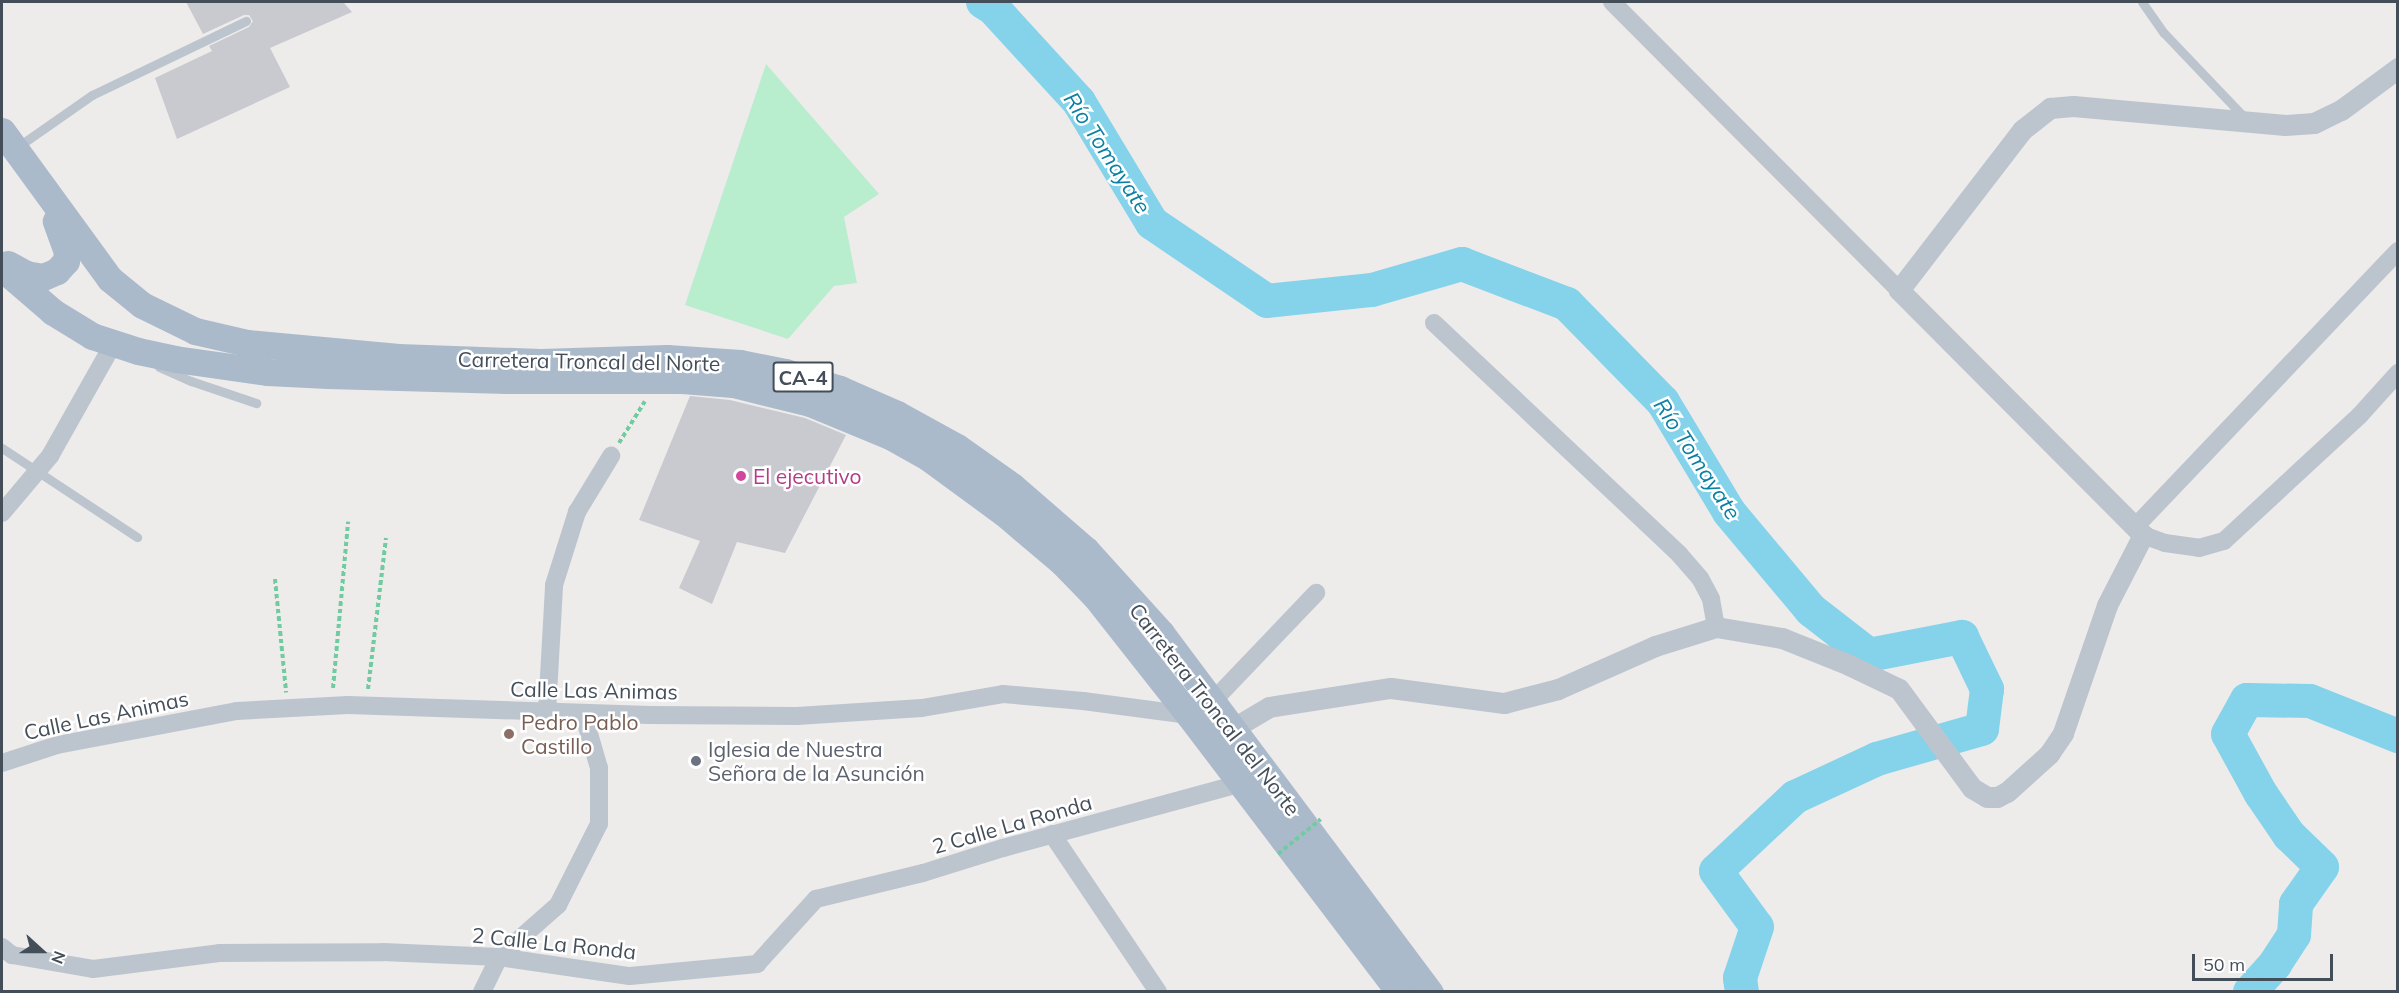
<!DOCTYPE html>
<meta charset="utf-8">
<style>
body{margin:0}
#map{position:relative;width:2399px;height:993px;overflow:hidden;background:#eeebeb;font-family:Mulish,sans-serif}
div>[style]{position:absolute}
.green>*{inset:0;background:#b8edcd}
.river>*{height:34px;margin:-17px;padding:0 17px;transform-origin:17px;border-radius:17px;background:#84d3ea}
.building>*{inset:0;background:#c8cad0}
.path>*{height:4px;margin-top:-2px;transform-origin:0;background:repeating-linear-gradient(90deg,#70cba0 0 4.5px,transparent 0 7.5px)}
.service>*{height:9px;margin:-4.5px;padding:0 4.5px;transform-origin:4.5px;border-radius:4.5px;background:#bcc5ce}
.minor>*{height:18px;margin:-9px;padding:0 9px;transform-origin:9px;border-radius:9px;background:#bcc5ce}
.tertiary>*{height:21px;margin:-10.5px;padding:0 10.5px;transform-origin:10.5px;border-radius:10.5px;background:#bcc5ce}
.primary>*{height:27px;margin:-13.5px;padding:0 13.5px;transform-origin:13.5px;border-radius:13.5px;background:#aabacb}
.path-bridge>*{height:4px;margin-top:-2px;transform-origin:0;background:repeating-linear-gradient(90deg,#70cba0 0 4.5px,transparent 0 7.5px)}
.dots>*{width:16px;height:16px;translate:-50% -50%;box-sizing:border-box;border:3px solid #fff;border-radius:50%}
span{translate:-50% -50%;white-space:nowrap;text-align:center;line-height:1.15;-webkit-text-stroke:5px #fff;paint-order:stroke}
.shield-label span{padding:2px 4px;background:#fff;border:2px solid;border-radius:4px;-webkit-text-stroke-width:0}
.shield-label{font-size:20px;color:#444e58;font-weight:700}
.street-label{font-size:21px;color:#444e58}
.hotel-label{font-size:21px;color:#b23c85}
.left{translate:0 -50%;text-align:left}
.education-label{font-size:21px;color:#785e54}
.worship-label{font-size:21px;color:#5b616d}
.water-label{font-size:22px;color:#0c80a2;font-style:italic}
.frame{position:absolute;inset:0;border:3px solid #444e58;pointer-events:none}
.north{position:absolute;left:12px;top:921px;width:60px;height:60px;-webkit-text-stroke:4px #fff;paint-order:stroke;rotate:111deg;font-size:16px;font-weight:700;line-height:24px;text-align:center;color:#444e58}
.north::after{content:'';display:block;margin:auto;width:21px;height:27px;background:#444e58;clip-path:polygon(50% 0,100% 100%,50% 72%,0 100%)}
.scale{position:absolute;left:2192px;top:954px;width:141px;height:27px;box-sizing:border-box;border:3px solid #444e58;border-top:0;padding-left:8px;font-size:18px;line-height:21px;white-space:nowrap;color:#444e58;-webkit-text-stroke:4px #fff;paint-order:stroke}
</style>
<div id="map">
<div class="green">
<i style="clip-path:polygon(766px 64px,879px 194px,844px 217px,857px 283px,834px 286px,788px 339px,685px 305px)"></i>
</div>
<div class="river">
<i style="left:983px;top:2px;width:12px;rotate:31deg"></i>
<i style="left:993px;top:8px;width:127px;rotate:47.5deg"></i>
<i style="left:1079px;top:102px;width:141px;rotate:58.9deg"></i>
<i style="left:1152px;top:223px;width:139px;rotate:34.1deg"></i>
<i style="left:1267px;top:301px;width:106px;rotate:-6deg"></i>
<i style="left:1372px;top:290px;width:94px;rotate:-16.1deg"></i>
<i style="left:1462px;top:264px;width:112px;rotate:20.9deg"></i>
<i style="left:1567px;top:304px;width:137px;rotate:45.6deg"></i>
<i style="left:1663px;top:402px;width:128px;rotate:59deg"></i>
<i style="left:1729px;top:512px;width:128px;rotate:50.1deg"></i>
<i style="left:1811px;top:610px;width:73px;rotate:37.8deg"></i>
<i style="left:1869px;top:655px;width:95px;rotate:-11deg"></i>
<i style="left:1962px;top:637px;width:58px;rotate:64.3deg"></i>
<i style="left:1987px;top:689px;width:40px;rotate:97.1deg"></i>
<i style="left:1982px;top:729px;width:109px;rotate:164.1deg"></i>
<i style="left:1877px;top:759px;width:90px;rotate:155.1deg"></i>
<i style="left:1795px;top:797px;width:108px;rotate:136.9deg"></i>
<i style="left:1716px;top:871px;width:69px;rotate:53.8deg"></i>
<i style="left:1757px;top:927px;width:54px;rotate:108.4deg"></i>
<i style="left:1740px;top:978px;width:14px;rotate:82deg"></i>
<i style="left:2250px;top:992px;width:38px;rotate:-48deg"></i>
<i style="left:2275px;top:964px;width:35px;rotate:-57deg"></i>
<i style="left:2294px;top:935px;width:31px;rotate:-86deg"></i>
<i style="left:2296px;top:904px;width:45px;rotate:-54.9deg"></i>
<i style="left:2322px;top:867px;width:46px;rotate:-135.9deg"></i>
<i style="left:2289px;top:835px;width:50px;rotate:-124.3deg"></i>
<i style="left:2261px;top:794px;width:68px;rotate:-118.8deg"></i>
<i style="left:2228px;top:734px;width:39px;rotate:-61deg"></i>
<i style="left:2247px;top:700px;width:63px;rotate:0.9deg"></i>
<i style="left:2310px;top:701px;width:95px;rotate:21.7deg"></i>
</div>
<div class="building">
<i style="clip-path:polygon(186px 2px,343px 2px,352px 12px,270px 48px,290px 87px,177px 139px,155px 78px,212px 51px,209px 46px,249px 27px,253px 21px,249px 15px,244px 15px,203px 34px)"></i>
<i style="clip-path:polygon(690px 396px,730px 400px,805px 418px,846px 435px,785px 553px,737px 542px,712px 604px,679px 588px,700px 541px,639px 520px)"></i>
</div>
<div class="path">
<i style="left:619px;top:443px;width:49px;rotate:-58.2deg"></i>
<i style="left:275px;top:579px;width:114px;rotate:84.4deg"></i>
<i style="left:333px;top:688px;width:167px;rotate:-84.8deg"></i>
<i style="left:368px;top:689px;width:152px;rotate:-83.2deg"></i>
</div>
<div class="service">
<i style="left:2142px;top:2px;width:38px;rotate:55deg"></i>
<i style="left:2164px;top:33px;width:119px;rotate:46.4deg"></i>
<i style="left:16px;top:148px;width:93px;rotate:-34.9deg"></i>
<i style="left:92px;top:95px;width:171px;rotate:-25.7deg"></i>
<i style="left:159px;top:367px;width:35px;rotate:24deg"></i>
<i style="left:191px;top:381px;width:69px;rotate:18.7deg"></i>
<i style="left:2px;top:448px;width:162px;rotate:33.4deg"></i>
</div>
<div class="minor">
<i style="left:1612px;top:2px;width:407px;rotate:45.1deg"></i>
<i style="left:1434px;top:323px;width:337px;rotate:43.3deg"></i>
<i style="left:1679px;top:554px;width:32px;rotate:49deg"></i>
<i style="left:1700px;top:578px;width:24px;rotate:62deg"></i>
<i style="left:1711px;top:599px;width:28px;rotate:80deg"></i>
<i style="left:2px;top:513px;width:75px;rotate:-49.9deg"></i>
<i style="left:50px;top:456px;width:129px;rotate:-60.6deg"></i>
<i style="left:2135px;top:527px;width:381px;rotate:-46.4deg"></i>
<i style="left:2143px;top:535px;width:23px;rotate:20deg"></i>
<i style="left:2165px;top:543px;width:34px;rotate:8deg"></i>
<i style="left:2199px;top:548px;width:26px;rotate:-16deg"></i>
<i style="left:2224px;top:541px;width:185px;rotate:-42.8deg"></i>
<i style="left:2360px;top:415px;width:57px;rotate:-47.9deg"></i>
<i style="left:1212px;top:702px;width:151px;rotate:-46.3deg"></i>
<i style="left:547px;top:712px;width:127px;rotate:-86.8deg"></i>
<i style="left:554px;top:585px;width:77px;rotate:-72.5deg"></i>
<i style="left:577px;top:512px;width:66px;rotate:-58.7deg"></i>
<i style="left:2px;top:763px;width:58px;rotate:-18.1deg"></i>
<i style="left:57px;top:745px;width:183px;rotate:-10.7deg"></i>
<i style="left:237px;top:711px;width:111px;rotate:-3.1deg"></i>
<i style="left:348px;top:705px;width:302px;rotate:1.9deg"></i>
<i style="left:650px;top:715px;width:147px;rotate:0.4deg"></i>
<i style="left:797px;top:716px;width:125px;rotate:-3.7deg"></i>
<i style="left:922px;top:708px;width:82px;rotate:-9.8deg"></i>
<i style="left:1003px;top:694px;width:80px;rotate:5deg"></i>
<i style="left:1083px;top:701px;width:107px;rotate:7.5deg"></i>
<i style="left:1052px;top:834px;width:190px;rotate:56.1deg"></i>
<i style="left:2px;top:947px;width:13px;rotate:39deg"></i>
<i style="left:12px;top:955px;width:82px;rotate:9.8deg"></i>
<i style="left:93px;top:969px;width:127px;rotate:-7.2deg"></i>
<i style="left:219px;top:953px;width:164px;rotate:-0.3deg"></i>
<i style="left:383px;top:952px;width:116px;rotate:2.5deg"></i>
<i style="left:499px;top:957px;width:132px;rotate:8.3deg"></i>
<i style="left:630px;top:976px;width:128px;rotate:-5.4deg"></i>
<i style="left:757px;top:964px;width:88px;rotate:-47.8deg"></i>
<i style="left:816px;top:899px;width:110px;rotate:-13.7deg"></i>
<i style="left:923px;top:873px;width:84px;rotate:-17.4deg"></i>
<i style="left:1003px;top:848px;width:248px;rotate:-15.2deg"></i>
<i style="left:482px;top:992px;width:39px;rotate:-64deg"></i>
<i style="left:499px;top:957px;width:79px;rotate:-41.4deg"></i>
<i style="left:558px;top:905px;width:91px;rotate:-63.2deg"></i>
<i style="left:599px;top:824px;width:56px;rotate:-90deg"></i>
<i style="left:599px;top:768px;width:57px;rotate:-106.2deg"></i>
</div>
<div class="tertiary">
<i style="left:1232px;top:729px;width:43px;rotate:-30.7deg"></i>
<i style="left:1269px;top:707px;width:123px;rotate:-8.9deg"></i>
<i style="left:1391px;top:688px;width:114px;rotate:7.6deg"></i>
<i style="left:1504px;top:703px;width:56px;rotate:-14.5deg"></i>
<i style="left:1558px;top:689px;width:106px;rotate:-23.9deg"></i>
<i style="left:1655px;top:646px;width:64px;rotate:-17.3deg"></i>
<i style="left:1716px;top:627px;width:67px;rotate:9.5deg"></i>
<i style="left:1782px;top:638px;width:72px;rotate:21.9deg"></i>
<i style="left:1849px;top:665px;width:55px;rotate:25.6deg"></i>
<i style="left:1899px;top:689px;width:123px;rotate:53.6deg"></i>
<i style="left:1972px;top:788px;width:17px;rotate:31deg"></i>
<i style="left:1987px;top:797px;width:10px"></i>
<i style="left:1997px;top:797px;width:11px;rotate:-27deg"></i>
<i style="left:2007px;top:792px;width:57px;rotate:-42.1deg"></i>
<i style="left:2049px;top:754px;width:25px;rotate:-56deg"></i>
<i style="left:2063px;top:733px;width:135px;rotate:-71deg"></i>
<i style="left:2107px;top:605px;width:79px;rotate:-62.8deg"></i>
<i style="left:2143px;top:535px;width:346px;rotate:-134.9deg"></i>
<i style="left:1899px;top:290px;width:202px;rotate:-52.4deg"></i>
<i style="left:2022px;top:130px;width:36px;rotate:-38deg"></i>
<i style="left:2050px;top:108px;width:23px;rotate:-5deg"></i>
<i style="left:2073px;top:106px;width:213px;rotate:5.1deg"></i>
<i style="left:2285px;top:125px;width:29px;rotate:-4deg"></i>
<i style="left:2314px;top:123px;width:30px;rotate:-26deg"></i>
<i style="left:2341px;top:110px;width:71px;rotate:-36.4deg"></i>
</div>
<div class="primary">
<i style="left:2px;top:131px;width:183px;rotate:53.9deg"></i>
<i style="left:110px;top:279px;width:41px;rotate:39.1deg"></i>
<i style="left:142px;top:305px;width:59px;rotate:26.1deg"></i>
<i style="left:195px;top:331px;width:53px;rotate:13deg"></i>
<i style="left:247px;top:343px;width:152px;rotate:5.3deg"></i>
<i style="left:398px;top:357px;width:143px;rotate:2deg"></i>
<i style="left:541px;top:362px;width:126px;rotate:-1.8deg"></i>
<i style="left:667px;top:358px;width:73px;rotate:3.9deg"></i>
<i style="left:740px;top:363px;width:46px;rotate:11.3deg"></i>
<i style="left:785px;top:372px;width:58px;rotate:17.2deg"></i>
<i style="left:840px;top:389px;width:62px;rotate:23.7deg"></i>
<i style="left:897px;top:414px;width:68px;rotate:28.8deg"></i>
<i style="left:957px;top:447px;width:67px;rotate:35.3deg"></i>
<i style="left:1012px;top:486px;width:98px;rotate:40.9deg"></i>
<i style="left:1086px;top:550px;width:112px;rotate:47.9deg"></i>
<i style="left:1161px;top:633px;width:449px;rotate:53.2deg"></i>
<i style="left:8px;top:264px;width:21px;rotate:29deg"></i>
<i style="left:26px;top:274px;width:17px;rotate:10deg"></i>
<i style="left:43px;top:277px;width:15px;rotate:-23deg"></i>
<i style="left:57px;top:271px;width:13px;rotate:-48deg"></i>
<i style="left:66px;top:261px;width:9px;rotate:-84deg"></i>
<i style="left:67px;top:252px;width:33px;rotate:-110deg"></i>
<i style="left:2px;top:268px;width:67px;rotate:40.8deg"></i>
<i style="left:53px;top:312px;width:46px;rotate:31.6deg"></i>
<i style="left:92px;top:336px;width:48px;rotate:18.1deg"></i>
<i style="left:138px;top:351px;width:38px;rotate:12deg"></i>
<i style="left:175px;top:359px;width:93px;rotate:8deg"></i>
<i style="left:267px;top:372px;width:61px;rotate:2.8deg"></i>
<i style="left:328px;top:375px;width:178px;rotate:1.6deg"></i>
<i style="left:506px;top:380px;width:176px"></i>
<i style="left:682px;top:380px;width:51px;rotate:4.5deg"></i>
<i style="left:733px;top:384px;width:79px;rotate:13.9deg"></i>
<i style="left:810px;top:403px;width:87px;rotate:22.4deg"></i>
<i style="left:890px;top:436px;width:45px;rotate:29.4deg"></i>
<i style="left:929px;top:458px;width:93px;rotate:36.3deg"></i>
<i style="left:1004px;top:513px;width:77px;rotate:40.3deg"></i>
<i style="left:1063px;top:563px;width:46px;rotate:45.9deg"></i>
<i style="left:1095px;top:596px;width:152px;rotate:51.7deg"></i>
<i style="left:1189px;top:715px;width:348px;rotate:52.8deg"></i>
</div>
<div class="path-bridge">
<i style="left:1278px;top:854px;width:55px;rotate:-39.1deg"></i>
</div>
<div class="dots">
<i style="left:741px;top:476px;background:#d1479c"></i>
<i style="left:509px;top:734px;background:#8d6e63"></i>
<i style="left:696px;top:761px;background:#6b7280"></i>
</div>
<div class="shield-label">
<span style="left:803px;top:377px">CA-4</span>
</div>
<div class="street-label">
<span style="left:589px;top:361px;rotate:1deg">Carretera Troncal del Norte</span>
<span style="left:594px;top:690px;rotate:1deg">Calle Las Animas</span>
<span style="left:1215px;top:709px;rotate:52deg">Carretera Troncal del Norte</span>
<span style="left:106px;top:715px;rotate:-12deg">Calle Las Animas</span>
<span style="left:1012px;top:824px;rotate:-16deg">2 Calle La Ronda</span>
<span style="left:554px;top:943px;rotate:6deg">2 Calle La Ronda</span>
</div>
<div class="hotel-label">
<span class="left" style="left:753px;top:476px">El ejecutivo</span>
</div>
<div class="education-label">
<span class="left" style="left:521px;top:734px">Pedro Pablo<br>Castillo</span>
</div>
<div class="worship-label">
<span class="left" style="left:708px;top:761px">Iglesia de Nuestra<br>Señora de la Asunción</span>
</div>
<div class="water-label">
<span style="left:1107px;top:153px;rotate:57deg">Río Tomayate</span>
<span style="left:1697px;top:459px;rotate:57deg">Río Tomayate</span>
</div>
<div class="frame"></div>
<div class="north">N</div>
<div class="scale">50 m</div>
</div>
